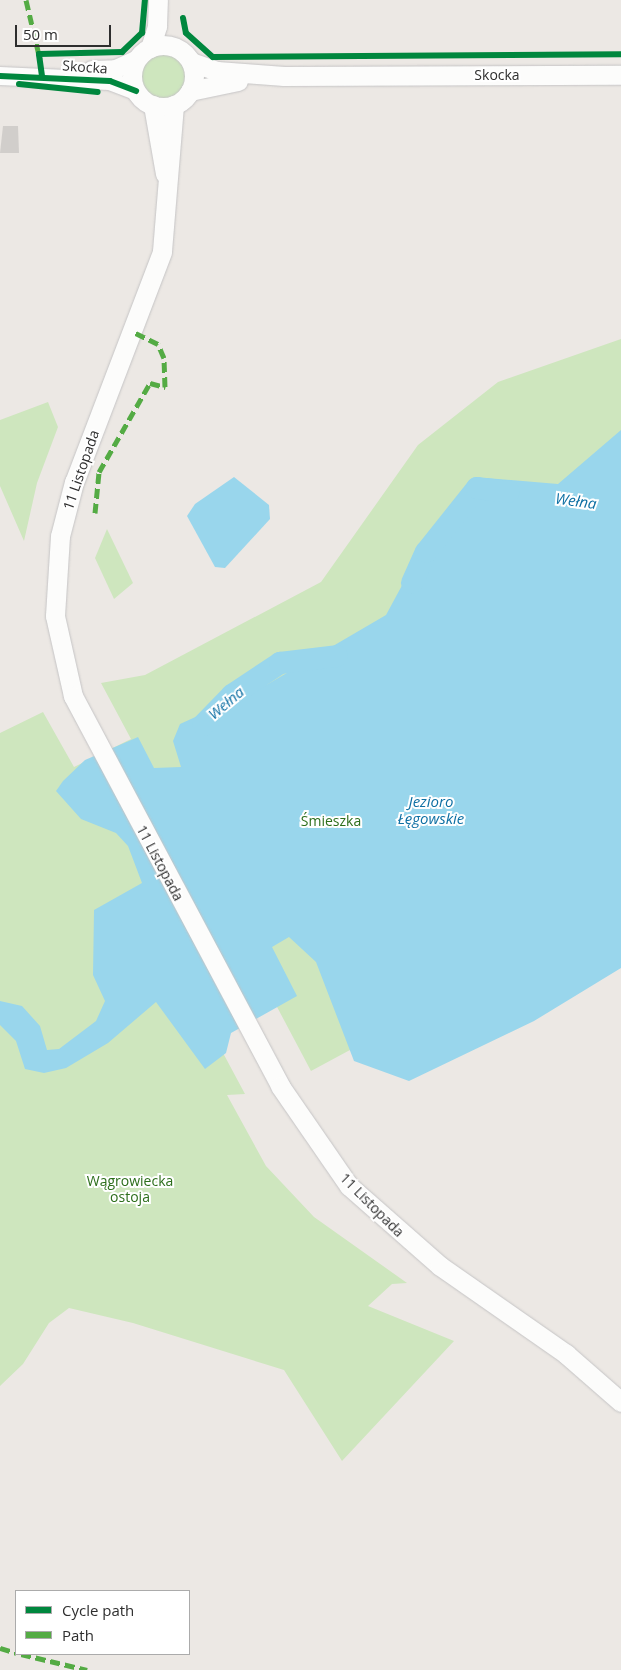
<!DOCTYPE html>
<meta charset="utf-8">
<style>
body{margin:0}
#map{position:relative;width:621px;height:1670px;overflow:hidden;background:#ece8e4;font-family:"Open Sans",sans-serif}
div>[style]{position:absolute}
.green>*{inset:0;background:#cee6be}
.round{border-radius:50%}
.water>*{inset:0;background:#99d6ec}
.river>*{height:22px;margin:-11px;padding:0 11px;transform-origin:11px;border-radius:11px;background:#99d6ec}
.building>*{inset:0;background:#d1cecb}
.roads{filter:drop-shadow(0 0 1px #c5c4c5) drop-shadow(0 0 1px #c5c4c5)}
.tertiary>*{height:18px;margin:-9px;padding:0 9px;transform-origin:9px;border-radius:9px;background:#fcfcfb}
.secondary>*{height:19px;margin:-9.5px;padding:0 9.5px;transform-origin:9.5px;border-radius:9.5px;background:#fcfcfb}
.secondary>.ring{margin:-9.5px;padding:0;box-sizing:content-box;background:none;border:19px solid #fcfcfb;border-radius:50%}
.quiet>*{height:5px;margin-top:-2.5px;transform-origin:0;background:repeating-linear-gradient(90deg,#54ab44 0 10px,transparent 0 15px)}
.cycleway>*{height:6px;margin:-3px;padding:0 3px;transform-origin:3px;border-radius:3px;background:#00873e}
span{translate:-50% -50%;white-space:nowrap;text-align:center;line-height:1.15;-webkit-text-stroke:4px #fff;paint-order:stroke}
.street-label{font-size:14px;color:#2e2e2e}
.park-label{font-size:14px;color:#2c6e1b}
.water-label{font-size:15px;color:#0d6fa3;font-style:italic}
.legend{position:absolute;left:15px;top:1590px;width:175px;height:65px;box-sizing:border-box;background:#fff;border:1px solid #ababab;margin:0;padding:6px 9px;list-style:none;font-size:15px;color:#2e2e2e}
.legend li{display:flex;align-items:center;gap:10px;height:25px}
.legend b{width:25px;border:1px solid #ababab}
.scale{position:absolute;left:15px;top:25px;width:96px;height:22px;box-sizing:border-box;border:2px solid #2e2e2e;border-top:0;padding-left:6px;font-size:15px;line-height:18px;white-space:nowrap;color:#2e2e2e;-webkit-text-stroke:4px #fff;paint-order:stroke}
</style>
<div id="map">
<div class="green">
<i class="round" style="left:140px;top:53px;width:46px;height:46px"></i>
<i style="clip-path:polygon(621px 339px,621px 904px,311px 1071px,276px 1005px,215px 1038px,245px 1094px,227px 1095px,266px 1166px,314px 1217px,407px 1283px,392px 1284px,368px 1306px,454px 1341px,342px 1461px,284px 1370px,133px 1323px,69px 1308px,49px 1323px,23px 1364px,0 1386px,0 733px,43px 712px,74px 767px,131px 739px,101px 683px,145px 675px,321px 582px,418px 445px,498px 382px)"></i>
<i style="clip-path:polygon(48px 402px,58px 427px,37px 483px,24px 541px,0 486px,0 420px)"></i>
<i style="clip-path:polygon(107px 529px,133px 583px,114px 599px,95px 558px)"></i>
</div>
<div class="water">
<i style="clip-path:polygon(621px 430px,621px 968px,534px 1021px,409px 1081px,354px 1061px,316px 962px,289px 937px,272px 947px,297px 996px,231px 1033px,226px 1053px,205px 1069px,156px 1002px,108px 1043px,66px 1068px,44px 1073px,25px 1069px,16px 1041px,0 1025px,0 1001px,22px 1006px,40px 1026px,47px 1050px,59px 1049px,96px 1021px,105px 1001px,93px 975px,94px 910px,142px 883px,128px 846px,116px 833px,81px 819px,56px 791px,63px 781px,85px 760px,138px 737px,154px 768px,181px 767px,173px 741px,180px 724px,268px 684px,386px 615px,406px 578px,486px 478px,558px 484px)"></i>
<i style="clip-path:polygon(234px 477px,269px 505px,270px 519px,225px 568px,215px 567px,187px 516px,195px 504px)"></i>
</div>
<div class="river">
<i style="left:412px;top:583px;width:34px;rotate:-66deg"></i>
<i style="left:426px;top:552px;width:82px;rotate:-51.4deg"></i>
<i style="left:477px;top:488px;width:32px;rotate:7deg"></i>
<i style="left:203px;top:725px;width:42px;rotate:-46deg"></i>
<i style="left:232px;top:695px;width:58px;rotate:-33.7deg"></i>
<i style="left:280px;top:663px;width:57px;rotate:-7deg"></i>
</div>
<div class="building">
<i style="clip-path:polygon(3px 126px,18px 126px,19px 153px,0 153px)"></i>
</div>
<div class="roads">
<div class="tertiary">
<i style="left:92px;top:70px;width:24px;rotate:-2deg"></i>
<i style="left:116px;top:69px;width:22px;rotate:-24deg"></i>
<i style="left:0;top:76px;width:110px;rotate:2.6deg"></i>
<i style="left:110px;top:81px;width:28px;rotate:21deg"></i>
</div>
<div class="secondary">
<i class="ring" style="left:132px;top:45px;width:43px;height:43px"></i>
<i style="left:150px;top:48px;width:23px;rotate:-72deg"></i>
<i style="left:157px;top:26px;width:26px;rotate:-88deg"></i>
<i style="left:191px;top:62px;width:28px;rotate:19deg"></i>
<i style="left:217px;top:71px;width:67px;rotate:4.3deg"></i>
<i style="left:284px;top:76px;width:337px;rotate:-0.2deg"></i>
<i style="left:190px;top:91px;width:49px;rotate:-11.8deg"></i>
<i style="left:153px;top:105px;width:70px;rotate:80.1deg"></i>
<i style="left:174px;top:105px;width:147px;rotate:94.7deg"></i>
<i style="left:162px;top:252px;width:246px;rotate:110.9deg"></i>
<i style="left:74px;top:482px;width:56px;rotate:104.5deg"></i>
<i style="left:60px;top:536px;width:80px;rotate:93.6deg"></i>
<i style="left:55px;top:616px;width:82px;rotate:77.3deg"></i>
<i style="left:73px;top:696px;width:442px;rotate:62deg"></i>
<i style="left:280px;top:1086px;width:121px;rotate:55.4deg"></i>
<i style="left:349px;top:1186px;width:121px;rotate:41.3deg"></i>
<i style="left:440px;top:1266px;width:154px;rotate:34.9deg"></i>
<i style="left:566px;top:1354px;width:73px;rotate:41.1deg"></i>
</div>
</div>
<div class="quiet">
<i style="left:26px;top:0;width:61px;rotate:76.7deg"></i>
<i style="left:95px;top:513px;width:41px;rotate:-84.4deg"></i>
<i style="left:99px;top:472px;width:103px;rotate:-60.2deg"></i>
<i style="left:150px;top:383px;width:16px;rotate:15deg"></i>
<i style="left:165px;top:387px;width:29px;rotate:-92deg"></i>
<i style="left:164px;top:358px;width:15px;rotate:-113deg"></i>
<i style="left:158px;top:344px;width:25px;rotate:-154deg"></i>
<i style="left:0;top:1648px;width:17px;rotate:17deg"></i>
<i style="left:21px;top:1654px;width:68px;rotate:13.6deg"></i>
</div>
<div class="cycleway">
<i style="left:183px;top:18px;width:15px;rotate:79deg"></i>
<i style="left:186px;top:33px;width:36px;rotate:42deg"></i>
<i style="left:213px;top:57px;width:408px;rotate:-0.4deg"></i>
<i style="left:0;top:76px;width:110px;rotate:2.6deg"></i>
<i style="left:110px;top:81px;width:28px;rotate:21deg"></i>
<i style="left:42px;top:76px;width:22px;rotate:-98deg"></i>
<i style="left:39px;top:54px;width:83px;rotate:-1.4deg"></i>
<i style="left:122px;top:52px;width:28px;rotate:-44deg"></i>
<i style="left:142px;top:33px;width:33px;rotate:-85deg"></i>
<i style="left:19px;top:84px;width:79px;rotate:5.8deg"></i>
</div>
<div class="street-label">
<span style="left:85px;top:67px;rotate:4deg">Skocka</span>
<span style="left:497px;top:75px">Skocka</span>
<span style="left:81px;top:470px;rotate:-71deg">11 Listopada</span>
<span style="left:160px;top:863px;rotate:62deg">11 Listopada</span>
<span style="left:372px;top:1205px;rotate:45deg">11 Listopada</span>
</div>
<div class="park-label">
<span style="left:331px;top:821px">Śmieszka</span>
<span style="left:130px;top:1189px">Wągrowiecka<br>ostoja</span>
</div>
<div class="water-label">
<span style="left:576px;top:501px;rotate:8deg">Wełna</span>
<span style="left:226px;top:703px;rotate:-40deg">Wełna</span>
<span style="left:431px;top:810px">Jezioro<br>Łęgowskie</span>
</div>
<ul class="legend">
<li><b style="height:6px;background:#00873e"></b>Cycle path</li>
<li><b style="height:6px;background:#54ab44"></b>Path</li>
</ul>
<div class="scale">50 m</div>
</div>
